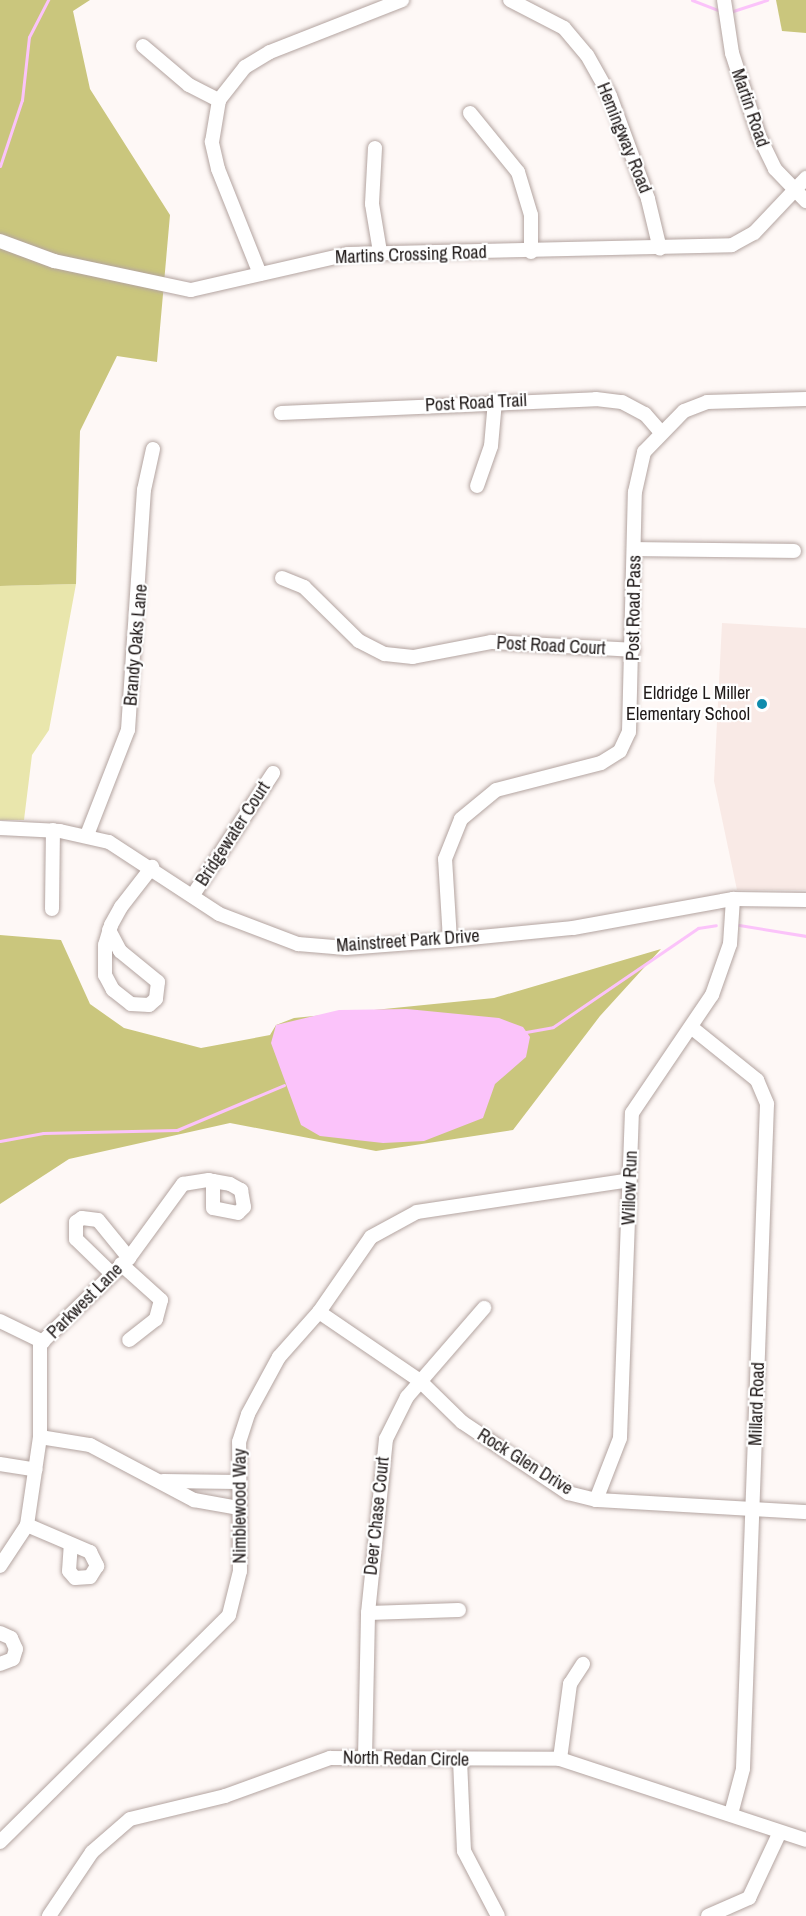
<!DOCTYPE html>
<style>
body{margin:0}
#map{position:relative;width:806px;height:1916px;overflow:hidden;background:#fef8f6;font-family:"Archivo Narrow",sans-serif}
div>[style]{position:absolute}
.built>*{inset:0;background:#f9eae6}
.green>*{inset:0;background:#e9e6ac}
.forest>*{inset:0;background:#cac67d}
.water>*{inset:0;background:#fbc3fa}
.stream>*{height:3px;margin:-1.5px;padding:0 1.5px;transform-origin:1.5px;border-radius:1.5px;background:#fbc3fa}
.roads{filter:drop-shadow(0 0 2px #b3a4a0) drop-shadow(0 0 2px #b3a4a0)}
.minor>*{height:14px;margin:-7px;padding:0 7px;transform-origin:7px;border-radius:7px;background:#fff}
.dots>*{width:16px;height:16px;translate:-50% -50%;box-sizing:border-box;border:3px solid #fff;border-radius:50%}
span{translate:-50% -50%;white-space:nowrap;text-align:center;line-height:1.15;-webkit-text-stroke:4.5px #fff;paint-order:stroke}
.street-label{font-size:18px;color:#1f1918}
.poi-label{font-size:18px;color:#1f1918}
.right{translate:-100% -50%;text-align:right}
</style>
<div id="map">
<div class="built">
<i style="clip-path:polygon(722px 623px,806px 628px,806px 890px,737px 890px,714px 781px)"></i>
</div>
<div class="green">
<i style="clip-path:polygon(76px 584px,49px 730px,32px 755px,24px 820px,0 820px,0 586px)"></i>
</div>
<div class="forest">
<i style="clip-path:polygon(0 0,90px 0,73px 11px,90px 89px,170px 215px,157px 362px,117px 356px,80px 431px,76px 584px,0 586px)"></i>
<i style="clip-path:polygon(776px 0,806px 0,806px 33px,782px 31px)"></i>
<i style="clip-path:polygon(0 935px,61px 940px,90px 1004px,124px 1028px,201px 1048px,270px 1035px,276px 1025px,294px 1018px,494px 998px,661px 949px,600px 1016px,513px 1130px,376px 1151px,230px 1123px,69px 1159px,0 1204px)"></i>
</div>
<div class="water">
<i style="clip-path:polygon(407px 1009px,499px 1018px,523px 1027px,530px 1037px,526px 1057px,495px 1084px,483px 1118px,424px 1141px,383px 1143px,320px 1136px,301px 1125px,271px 1043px,276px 1025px,339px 1010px)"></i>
</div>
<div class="stream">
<i style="left:692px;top:0;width:28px;rotate:21deg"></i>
<i style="left:733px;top:11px;width:36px;rotate:-18deg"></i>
<i style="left:0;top:166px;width:70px;rotate:-71.6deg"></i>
<i style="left:22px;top:100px;width:63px;rotate:-83.7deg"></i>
<i style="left:29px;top:37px;width:42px;rotate:-62.8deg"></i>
<i style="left:739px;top:925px;width:68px;rotate:9.3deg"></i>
<i style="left:526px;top:1032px;width:27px;rotate:-10deg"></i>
<i style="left:553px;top:1027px;width:176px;rotate:-34.3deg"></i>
<i style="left:698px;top:928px;width:18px;rotate:-9deg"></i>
<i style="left:0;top:1141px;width:44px;rotate:-10.5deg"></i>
<i style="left:43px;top:1133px;width:134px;rotate:-1.3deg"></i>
<i style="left:177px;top:1130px;width:116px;rotate:-22.8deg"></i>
</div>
<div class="roads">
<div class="minor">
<i style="left:510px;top:0;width:61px;rotate:27.4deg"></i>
<i style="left:564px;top:28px;width:35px;rotate:50deg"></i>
<i style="left:587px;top:55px;width:47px;rotate:60.7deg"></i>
<i style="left:610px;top:96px;width:110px;rotate:69.7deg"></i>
<i style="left:648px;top:199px;width:51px;rotate:76.5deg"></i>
<i style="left:724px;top:0;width:54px;rotate:81.4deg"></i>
<i style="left:732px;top:53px;width:87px;rotate:72deg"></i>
<i style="left:759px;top:136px;width:37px;rotate:64deg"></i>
<i style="left:775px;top:169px;width:45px;rotate:45.9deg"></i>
<i style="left:143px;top:46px;width:60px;rotate:40.3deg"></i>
<i style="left:189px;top:85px;width:34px;rotate:27deg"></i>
<i style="left:470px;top:113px;width:76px;rotate:50.9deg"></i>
<i style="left:518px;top:172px;width:45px;rotate:73.2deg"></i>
<i style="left:531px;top:215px;width:37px;rotate:90deg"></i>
<i style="left:375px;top:148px;width:56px;rotate:93.1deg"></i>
<i style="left:372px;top:204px;width:49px;rotate:80.5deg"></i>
<i style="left:0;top:241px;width:58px;rotate:20.3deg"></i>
<i style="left:54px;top:261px;width:140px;rotate:12deg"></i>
<i style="left:191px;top:290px;width:161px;rotate:-12.9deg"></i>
<i style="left:348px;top:254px;width:384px;rotate:-1.3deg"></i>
<i style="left:732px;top:245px;width:25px;rotate:-29deg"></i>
<i style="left:754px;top:233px;width:76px;rotate:-46.6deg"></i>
<i style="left:260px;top:274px;width:113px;rotate:-111.8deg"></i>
<i style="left:218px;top:169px;width:28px;rotate:-103deg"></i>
<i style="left:212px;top:142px;width:43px;rotate:-80.5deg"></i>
<i style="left:219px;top:100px;width:42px;rotate:-51.8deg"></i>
<i style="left:245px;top:67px;width:29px;rotate:-31deg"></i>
<i style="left:270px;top:52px;width:142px;rotate:-21.5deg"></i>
<i style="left:281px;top:413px;width:315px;rotate:-2.5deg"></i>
<i style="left:596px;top:399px;width:26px;rotate:7deg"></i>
<i style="left:622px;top:402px;width:26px;rotate:28deg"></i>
<i style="left:645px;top:414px;width:23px;rotate:49deg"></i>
<i style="left:477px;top:486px;width:42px;rotate:-70.7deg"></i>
<i style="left:491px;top:446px;width:45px;rotate:-84.9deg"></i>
<i style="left:635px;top:549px;width:159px;rotate:0.7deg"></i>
<i style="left:282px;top:578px;width:24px;rotate:22deg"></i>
<i style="left:304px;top:587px;width:77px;rotate:44.5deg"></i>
<i style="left:359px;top:641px;width:29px;rotate:27deg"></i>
<i style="left:385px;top:654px;width:28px;rotate:6deg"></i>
<i style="left:413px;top:657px;width:79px;rotate:-10.9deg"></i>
<i style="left:491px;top:642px;width:142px;rotate:3.2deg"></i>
<i style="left:0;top:828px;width:60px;rotate:2.9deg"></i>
<i style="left:60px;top:831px;width:50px;rotate:12.7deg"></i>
<i style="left:109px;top:842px;width:131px;rotate:33.2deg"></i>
<i style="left:219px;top:914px;width:85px;rotate:20.8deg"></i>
<i style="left:298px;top:944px;width:48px;rotate:4.8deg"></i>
<i style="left:346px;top:948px;width:104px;rotate:-4.4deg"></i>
<i style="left:450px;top:940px;width:124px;rotate:-5.6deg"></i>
<i style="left:573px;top:928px;width:163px;rotate:-10.3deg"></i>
<i style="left:733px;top:899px;width:73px;rotate:0.8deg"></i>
<i style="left:87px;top:835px;width:113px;rotate:-68.7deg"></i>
<i style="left:128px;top:730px;width:241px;rotate:-86.2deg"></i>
<i style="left:144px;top:490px;width:42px;rotate:-77.6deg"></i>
<i style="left:193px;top:895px;width:146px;rotate:-56.7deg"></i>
<i style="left:52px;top:909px;width:79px;rotate:-89.3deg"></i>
<i style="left:109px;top:930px;width:24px;rotate:62deg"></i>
<i style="left:120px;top:951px;width:49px;rotate:39.2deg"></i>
<i style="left:158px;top:982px;width:17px;rotate:97deg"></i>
<i style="left:156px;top:999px;width:9px;rotate:139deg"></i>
<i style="left:149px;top:1005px;width:18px;rotate:-177deg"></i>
<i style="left:131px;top:1004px;width:23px;rotate:-142deg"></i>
<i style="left:113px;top:990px;width:17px;rotate:-118deg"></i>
<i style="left:105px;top:975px;width:30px;rotate:-90deg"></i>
<i style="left:105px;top:945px;width:21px;rotate:-73deg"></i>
<i style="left:111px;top:925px;width:21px;rotate:-61deg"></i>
<i style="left:121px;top:907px;width:51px;rotate:-52.2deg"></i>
<i style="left:450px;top:940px;width:81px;rotate:-93.5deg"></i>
<i style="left:445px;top:859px;width:43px;rotate:-68.2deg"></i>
<i style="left:461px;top:819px;width:45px;rotate:-39.6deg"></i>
<i style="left:496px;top:790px;width:108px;rotate:-14.4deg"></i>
<i style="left:601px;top:763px;width:22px;rotate:-32deg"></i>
<i style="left:620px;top:751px;width:21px;rotate:-65deg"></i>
<i style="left:629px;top:732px;width:240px;rotate:-88.6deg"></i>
<i style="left:635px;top:492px;width:41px;rotate:-77.3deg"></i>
<i style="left:644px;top:452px;width:57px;rotate:-45.7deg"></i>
<i style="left:684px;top:411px;width:25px;rotate:-21deg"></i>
<i style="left:707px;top:402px;width:99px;rotate:-1.7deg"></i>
<i style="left:691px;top:1027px;width:85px;rotate:38.8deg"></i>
<i style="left:757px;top:1080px;width:26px;rotate:67deg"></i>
<i style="left:767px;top:1104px;width:665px;rotate:92.07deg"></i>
<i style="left:743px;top:1769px;width:47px;rotate:104.9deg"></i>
<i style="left:121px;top:1264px;width:54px;rotate:42deg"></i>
<i style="left:161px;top:1300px;width:20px;rotate:105deg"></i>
<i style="left:156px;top:1319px;width:34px;rotate:142deg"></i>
<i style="left:109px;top:1271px;width:46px;rotate:-135.9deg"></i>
<i style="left:76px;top:1239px;width:17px;rotate:-90deg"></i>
<i style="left:76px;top:1222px;width:7px;rotate:-34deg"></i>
<i style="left:82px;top:1218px;width:16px;rotate:7deg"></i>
<i style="left:98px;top:1220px;width:49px;rotate:50.8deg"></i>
<i style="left:319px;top:1312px;width:122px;rotate:34.3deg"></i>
<i style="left:420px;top:1381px;width:59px;rotate:44.3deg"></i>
<i style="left:462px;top:1422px;width:128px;rotate:33.8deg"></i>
<i style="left:568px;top:1493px;width:29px;rotate:14deg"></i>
<i style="left:596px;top:1500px;width:210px;rotate:3.3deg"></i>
<i style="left:0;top:1321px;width:48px;rotate:26deg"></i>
<i style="left:40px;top:1437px;width:51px;rotate:9.1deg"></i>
<i style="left:90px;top:1445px;width:118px;rotate:27.9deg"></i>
<i style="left:194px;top:1500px;width:46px;rotate:10.1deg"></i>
<i style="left:0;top:1464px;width:36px;rotate:9deg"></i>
<i style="left:163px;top:1481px;width:75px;rotate:0.8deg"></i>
<i style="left:596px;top:1500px;width:66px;rotate:-68.8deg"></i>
<i style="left:620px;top:1438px;width:325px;rotate:-87.9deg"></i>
<i style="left:632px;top:1113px;width:143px;rotate:-55.9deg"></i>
<i style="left:712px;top:995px;width:54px;rotate:-70.6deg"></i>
<i style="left:730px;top:944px;width:45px;rotate:-86.2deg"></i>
<i style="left:27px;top:1525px;width:69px;rotate:23.2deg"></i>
<i style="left:90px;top:1552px;width:16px;rotate:63deg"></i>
<i style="left:97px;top:1566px;width:13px;rotate:122deg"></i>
<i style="left:90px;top:1577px;width:15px;rotate:176deg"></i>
<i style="left:75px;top:1578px;width:9px;rotate:-131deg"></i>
<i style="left:69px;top:1571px;width:26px;rotate:-86deg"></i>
<i style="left:0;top:1566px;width:49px;rotate:-56.6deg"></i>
<i style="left:27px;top:1525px;width:89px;rotate:-81.6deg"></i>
<i style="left:40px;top:1437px;width:93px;rotate:-90deg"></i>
<i style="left:40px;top:1344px;width:124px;rotate:-44deg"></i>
<i style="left:129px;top:1258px;width:92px;rotate:-53.9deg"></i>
<i style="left:183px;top:1184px;width:26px;rotate:-9deg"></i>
<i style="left:209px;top:1180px;width:4px;rotate:14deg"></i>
<i style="left:213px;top:1181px;width:17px;rotate:10deg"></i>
<i style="left:230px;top:1184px;width:13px;rotate:29deg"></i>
<i style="left:241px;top:1190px;width:17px;rotate:80deg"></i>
<i style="left:244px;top:1207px;width:8px;rotate:135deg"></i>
<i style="left:238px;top:1213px;width:25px;rotate:-169deg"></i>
<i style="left:213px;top:1208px;width:27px;rotate:-90deg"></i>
<i style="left:368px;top:1613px;width:91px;rotate:-1.9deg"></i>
<i style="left:0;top:1633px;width:12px;rotate:24deg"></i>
<i style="left:11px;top:1638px;width:12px;rotate:66deg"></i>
<i style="left:16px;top:1649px;width:10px;rotate:107deg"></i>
<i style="left:13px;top:1659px;width:14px;rotate:159deg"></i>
<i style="left:365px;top:1758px;width:145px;rotate:-88.8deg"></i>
<i style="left:368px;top:1613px;width:175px;rotate:-84.1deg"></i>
<i style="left:386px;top:1439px;width:47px;rotate:-63.4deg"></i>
<i style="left:407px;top:1397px;width:118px;rotate:-49.1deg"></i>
<i style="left:560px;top:1759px;width:76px;rotate:-82.4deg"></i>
<i style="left:570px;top:1684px;width:24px;rotate:-57deg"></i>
<i style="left:460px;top:1760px;width:91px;rotate:87.5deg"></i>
<i style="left:464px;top:1851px;width:73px;rotate:62.4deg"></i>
<i style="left:0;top:1842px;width:322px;rotate:-44.7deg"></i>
<i style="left:229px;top:1615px;width:45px;rotate:-76deg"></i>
<i style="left:240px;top:1571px;width:129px;rotate:-90.4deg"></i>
<i style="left:239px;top:1442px;width:29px;rotate:-72deg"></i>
<i style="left:248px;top:1414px;width:65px;rotate:-61.5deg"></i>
<i style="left:279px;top:1357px;width:60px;rotate:-48.4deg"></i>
<i style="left:319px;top:1312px;width:91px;rotate:-55.3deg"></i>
<i style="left:371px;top:1237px;width:52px;rotate:-28.5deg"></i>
<i style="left:417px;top:1212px;width:215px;rotate:-8.5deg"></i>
<i style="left:49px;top:1916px;width:77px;rotate:-56.1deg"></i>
<i style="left:92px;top:1852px;width:50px;rotate:-41deg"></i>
<i style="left:130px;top:1819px;width:98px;rotate:-13.6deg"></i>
<i style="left:225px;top:1796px;width:112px;rotate:-19.9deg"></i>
<i style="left:330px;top:1758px;width:230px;rotate:0.2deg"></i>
<i style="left:560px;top:1759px;width:259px;rotate:18.2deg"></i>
<i style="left:708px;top:1916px;width:45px;rotate:-23.7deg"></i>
<i style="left:749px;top:1898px;width:71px;rotate:-64.9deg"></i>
</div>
</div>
<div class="dots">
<i style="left:762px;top:704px;background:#0f8cad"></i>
</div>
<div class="street-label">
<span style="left:750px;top:108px;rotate:71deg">Martin Road</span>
<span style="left:624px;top:138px;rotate:68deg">Hemingway Road</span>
<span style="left:411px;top:255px;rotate:-2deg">Martins Crossing Road</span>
<span style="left:476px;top:403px;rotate:-3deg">Post Road Trail</span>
<span style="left:634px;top:608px;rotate:-89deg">Post Road Pass</span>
<span style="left:136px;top:645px;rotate:-85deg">Brandy Oaks Lane</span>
<span style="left:551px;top:646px;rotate:3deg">Post Road Court</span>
<span style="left:233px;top:834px;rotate:-57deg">Bridgewater Court</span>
<span style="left:408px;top:941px;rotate:-4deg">Mainstreet Park Drive</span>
<span style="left:630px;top:1188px;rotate:-88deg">Willow Run</span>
<span style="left:85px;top:1301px;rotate:-45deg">Parkwest Lane</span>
<span style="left:757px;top:1404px;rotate:-88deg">Millard Road</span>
<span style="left:525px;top:1462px;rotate:32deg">Rock Glen Drive</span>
<span style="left:240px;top:1506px;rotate:-90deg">Nimblewood Way</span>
<span style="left:377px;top:1516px;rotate:-84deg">Deer Chase Court</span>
<span style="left:406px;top:1759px;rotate:1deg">North Redan Circle</span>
</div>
<div class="poi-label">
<span class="right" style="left:750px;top:704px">Eldridge L Miller<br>Elementary School</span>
</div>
</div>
